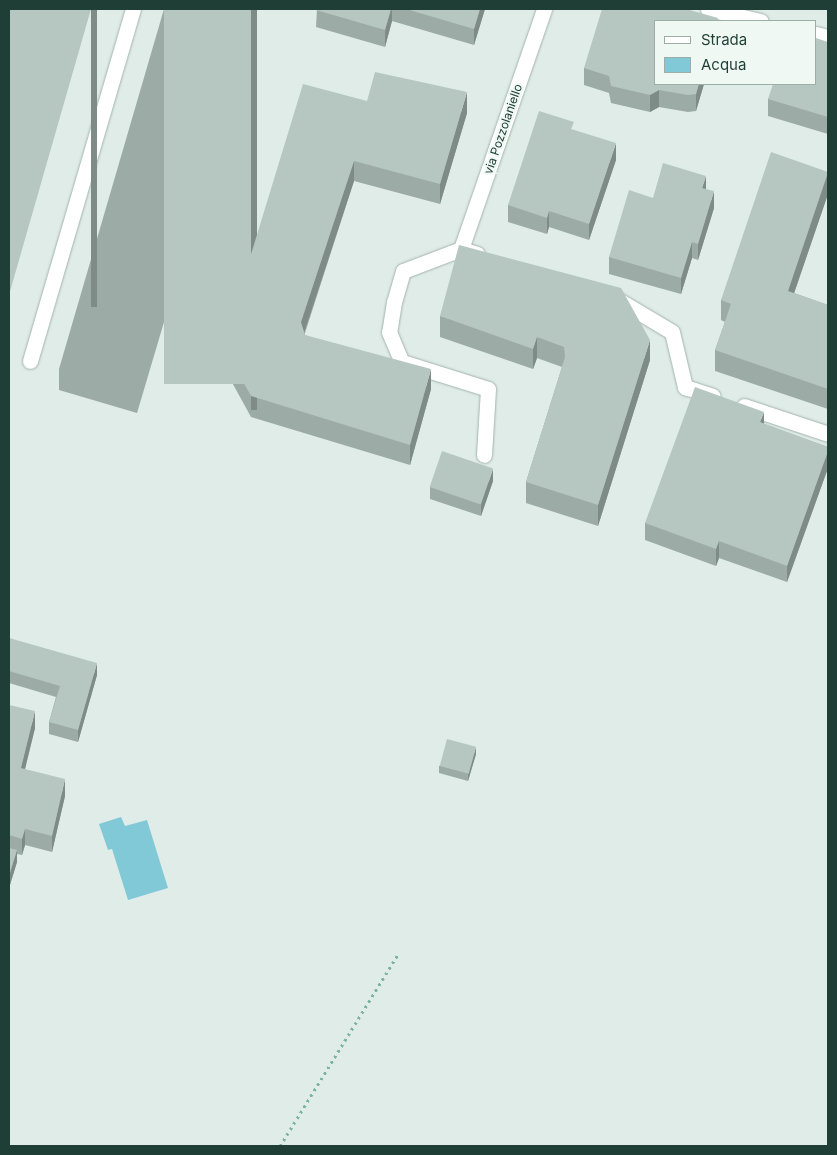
<!DOCTYPE html>
<style>
body{margin:0}
#map{position:relative;width:837px;height:1155px;overflow:hidden;background:#e0ece7;font-family:Inter,sans-serif}
div>[style]{position:absolute}
.water>*{inset:0;background:#82c9d7}
.path>*{height:3px;margin-top:-1.5px;transform-origin:0;background:repeating-linear-gradient(90deg,#7db3a2 0 2.5px,transparent 0 6.5px)}
.roads{filter:drop-shadow(0 0 1px #a2b4ae) drop-shadow(0 0 1px #a2b4ae)}
.minor>*{height:15px;margin:-7.5px;padding:0 7.5px;transform-origin:7.5px;border-radius:7.5px;background:#fff}
.wall>*{inset:0;background:#9caba5}
.shaded-wall>*{inset:0;background:#7f8b86;transform-origin:0 0}
.building>*{inset:0;background:#b5c7c0;transform-origin:0 0}
span{translate:-50% -50%;white-space:nowrap;text-align:center;line-height:1.15;-webkit-text-stroke:4px #f0f8f4;paint-order:stroke}
.street-label{font-size:12px;color:#1f3e36}
.frame{position:absolute;inset:0;border:10px solid #1f3e36;pointer-events:none}
.legend{position:absolute;left:654px;top:20px;width:162px;height:65px;box-sizing:border-box;background:#f0f8f4;border:1px solid #9caea8;margin:0;padding:6px 9px;list-style:none;font-size:15px;color:#1f3e36}
.legend li{display:flex;align-items:center;gap:10px;height:25px}
.legend b{width:25px;border:1px solid #9caea8}
</style>
<div id="map">
<div class="water">
<i style="clip-path:polygon(121px 817px,125px 826px,147px 820px,168px 888px,128px 900px,112px 849px,108px 850px,99px 824px)"></i>
</div>
<div class="path">
<i style="left:280px;top:1146px;width:225px;rotate:-58.4deg"></i>
</div>
<div class="roads">
<div class="minor">
<i style="left:708px;top:9px;width:54px;rotate:12.8deg"></i>
<i style="left:816px;top:34px;width:12px;rotate:14deg"></i>
<i style="left:461px;top:249px;width:254px;rotate:-70.9deg"></i>
<i style="left:477px;top:254px;width:17px;rotate:-163deg"></i>
<i style="left:461px;top:249px;width:62px;rotate:159.2deg"></i>
<i style="left:403px;top:271px;width:32px;rotate:106deg"></i>
<i style="left:394px;top:302px;width:30px;rotate:99deg"></i>
<i style="left:389px;top:332px;width:33px;rotate:67deg"></i>
<i style="left:402px;top:362px;width:90px;rotate:17.4deg"></i>
<i style="left:488px;top:389px;width:66px;rotate:93.5deg"></i>
<i style="left:615px;top:298px;width:66px;rotate:30.8deg"></i>
<i style="left:672px;top:332px;width:57px;rotate:76.7deg"></i>
<i style="left:685px;top:387px;width:29px;rotate:18deg"></i>
<i style="left:30px;top:361px;width:367px;rotate:-73.7deg"></i>
<i style="left:744px;top:406px;width:89px;rotate:18.4deg"></i>
</div>
</div>
<div class="wall">
<i style="clip-path:polygon(164px 9px,257px 9px,137px 413px,59px 390px,59px 369px)"></i>
<i style="clip-path:polygon(317px 9px,485px 9px,474px 45px,392px 21px,385px 47px,316px 27px)"></i>
<i style="clip-path:polygon(718px 21px,704px 84px,696px 111px,688px 112px,659px 107px,650px 112px,611px 103px,609px 93px,584px 85px,584px 68px)"></i>
<i style="clip-path:polygon(828px 42px,828px 134px,768px 116px,768px 99px)"></i>
<i style="clip-path:polygon(367px 101px,467px 113px,440px 204px,354px 181px,305px 333px,305px 335px,431px 389px,410px 465px,251px 417px,223px 366px,223px 346px)"></i>
<i style="clip-path:polygon(616px 160px,589px 240px,549px 227px,547px 234px,508px 222px,508px 205px)"></i>
<i style="clip-path:polygon(828px 172px,828px 194px,794px 293px,828px 305px,828px 409px,715px 371px,715px 350px,725px 322px,721px 320px,721px 300px)"></i>
<i style="clip-path:polygon(706px 189px,714px 208px,698px 260px,692px 258px,681px 294px,609px 274px,609px 257px)"></i>
<i style="clip-path:polygon(440px 316px,650px 360px,598px 526px,526px 503px,526px 482px,562px 367px,537px 358px,533px 369px,440px 337px)"></i>
<i style="clip-path:polygon(764px 424px,828px 447px,828px 468px,787px 582px,719px 558px,716px 566px,645px 540px,645px 523px)"></i>
<i style="clip-path:polygon(493px 481px,481px 516px,430px 499px,430px 487px)"></i>
<i style="clip-path:polygon(9px 638px,97px 675px,78px 742px,49px 734px,49px 722px,56px 697px,9px 683px)"></i>
<i style="clip-path:polygon(9px 705px,35px 728px,25px 769px,65px 796px,52px 852px,25px 845px,22px 855px,17px 854px,17px 862px,9px 888px)"></i>
<i style="clip-path:polygon(476px 754px,468px 781px,439px 773px,439px 766px)"></i>
</div>
<div class="shaded-wall">
<i style="left:91px;top:9px;width:6px;height:298px"></i>
<i style="left:251px;top:9px;width:6px;height:401px"></i>
<i style="clip-path:polygon(391px 9px,392px 9px,392px 21px,385px 47px,385px 30px)"></i>
<i style="clip-path:polygon(480px 9px,485px 9px,474px 45px,474px 29px)"></i>
<i style="clip-path:polygon(699px 84px,704px 84px,696px 111px,696px 94px)"></i>
<i style="clip-path:polygon(659px 90px,659px 107px,650px 112px,650px 95px)"></i>
<i style="clip-path:polygon(467px 92px,467px 113px,440px 204px,440px 184px)"></i>
<i style="clip-path:polygon(616px 143px,616px 160px,589px 240px,589px 224px)"></i>
<i style="clip-path:polygon(354px 161px,354px 181px,301px 342px,301px 322px)"></i>
<i style="clip-path:polygon(828px 173px,828px 194px,788px 311px,788px 291px)"></i>
<i style="clip-path:polygon(706px 176px,706px 193px,702px 188px)"></i>
<i style="clip-path:polygon(714px 191px,714px 208px,698px 260px,698px 244px)"></i>
<i style="clip-path:polygon(549px 211px,549px 227px,547px 234px,547px 218px)"></i>
<i style="clip-path:polygon(692px 242px,692px 258px,681px 294px,681px 278px)"></i>
<i style="clip-path:polygon(537px 337px,537px 358px,533px 369px,533px 349px)"></i>
<i style="clip-path:polygon(650px 340px,650px 360px,598px 526px,598px 505px)"></i>
<i style="clip-path:polygon(431px 369px,431px 389px,410px 465px,410px 445px)"></i>
<i style="clip-path:polygon(764px 412px,764px 429px,760px 422px)"></i>
<i style="clip-path:polygon(828px 451px,828px 468px,787px 582px,787px 566px)"></i>
<i style="clip-path:polygon(493px 469px,493px 481px,481px 516px,481px 504px)"></i>
<i style="clip-path:polygon(719px 541px,719px 558px,716px 566px,716px 549px)"></i>
<i style="clip-path:polygon(97px 663px,97px 675px,78px 742px,78px 730px)"></i>
<i style="clip-path:polygon(35px 711px,35px 728px,21px 785px,21px 768px)"></i>
<i style="clip-path:polygon(476px 747px,476px 754px,468px 781px,468px 775px)"></i>
<i style="clip-path:polygon(65px 779px,65px 796px,52px 852px,52px 836px)"></i>
<i style="clip-path:polygon(25px 829px,25px 845px,22px 855px,22px 839px)"></i>
<i style="clip-path:polygon(17px 850px,17px 862px,9px 888px,9px 876px)"></i>
</div>
<div class="building">
<i style="clip-path:polygon(9px 9px,91px 9px,9px 295px)"></i>
<i style="left:164px;top:9px;width:87px;height:375px"></i>
<i style="clip-path:polygon(317px 9px,391px 9px,385px 30px,316px 10px)"></i>
<i style="clip-path:polygon(406px 9px,480px 9px,474px 29px)"></i>
<i style="clip-path:polygon(602px 9px,686px 9px,718px 18px,717px 21px,656px 21px,656px 84px,699px 84px,696px 94px,688px 95px,659px 90px,650px 95px,611px 86px,609px 76px,584px 68px)"></i>
<i style="clip-path:polygon(816px 38px,828px 42px,828px 117px,768px 99px,773px 84px,816px 84px)"></i>
<i style="clip-path:polygon(375px 72px,467px 92px,440px 184px,354px 161px,301px 322px,305px 335px,431px 369px,410px 445px,251px 396px,223px 346px,303px 84px,367px 101px)"></i>
<i style="clip-path:polygon(539px 111px,574px 122px,571px 129px,616px 143px,589px 224px,549px 211px,547px 218px,508px 205px)"></i>
<i style="clip-path:polygon(771px 152px,828px 172px,788px 291px,828px 305px,828px 389px,715px 350px,731px 304px,721px 300px)"></i>
<i style="clip-path:polygon(663px 163px,706px 176px,702px 188px,714px 191px,698px 244px,692px 242px,681px 278px,609px 257px,629px 190px,653px 198px)"></i>
<i style="clip-path:polygon(459px 245px,621px 288px,650px 340px,598px 505px,526px 482px,565px 357px,564px 347px,537px 337px,533px 349px,440px 316px)"></i>
<i style="clip-path:polygon(695px 387px,764px 412px,760px 422px,828px 447px,828px 451px,787px 566px,719px 541px,716px 549px,645px 523px)"></i>
<i style="left:442px;top:451px;width:54px;height:38px;rotate:19deg"></i>
<i style="clip-path:polygon(9px 638px,97px 663px,78px 730px,49px 722px,60px 686px,9px 671px)"></i>
<i style="clip-path:polygon(9px 705px,35px 711px,21px 768px,65px 779px,52px 836px,25px 829px,22px 839px,9px 835px)"></i>
<i style="left:447px;top:739px;width:30px;height:28px;rotate:15deg"></i>
<i style="clip-path:polygon(9px 848px,17px 850px,9px 876px)"></i>
</div>
<div class="street-label">
<span style="left:503px;top:129px;rotate:-71deg">via Pozzolaniello</span>
</div>
<div class="frame"></div>
<ul class="legend">
<li><b style="height:6px;background:#fff"></b>Strada</li>
<li><b style="height:14px;background:#82c9d7"></b>Acqua</li>
</ul>
</div>
